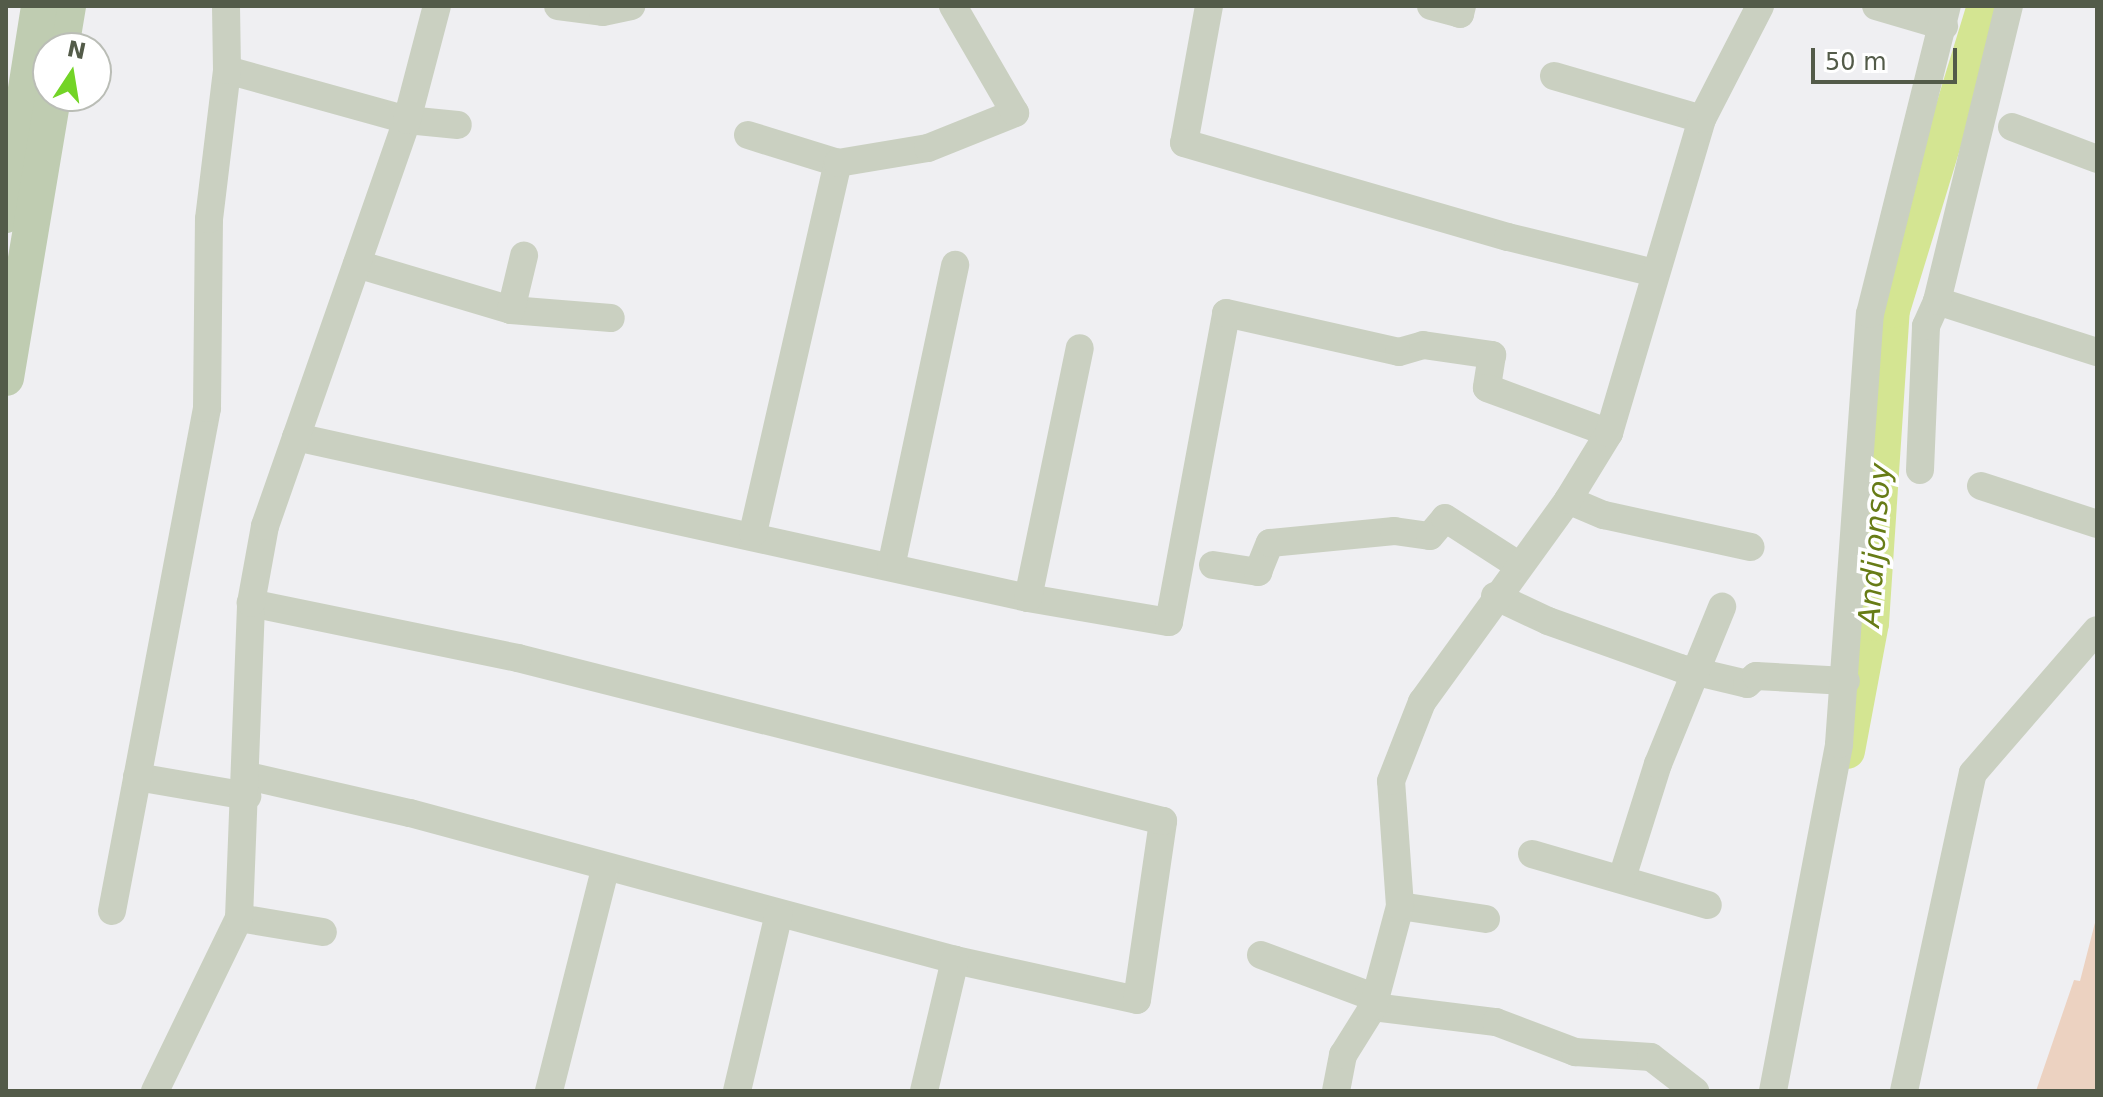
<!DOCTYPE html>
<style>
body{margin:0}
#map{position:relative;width:2103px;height:1097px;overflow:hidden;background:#efeff2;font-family:"DejaVu Sans",sans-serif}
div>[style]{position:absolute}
.green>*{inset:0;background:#ecd2c1}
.river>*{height:36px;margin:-18px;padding:0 18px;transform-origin:18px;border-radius:18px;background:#d4e592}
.minor>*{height:28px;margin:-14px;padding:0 14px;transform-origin:14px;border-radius:14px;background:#cad0c1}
.major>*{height:36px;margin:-18px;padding:0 18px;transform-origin:18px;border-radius:18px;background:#bfccb1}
span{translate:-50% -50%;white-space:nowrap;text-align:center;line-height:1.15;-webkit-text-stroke:7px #fff;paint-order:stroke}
.water-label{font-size:30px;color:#677c16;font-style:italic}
.frame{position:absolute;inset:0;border:8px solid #535b49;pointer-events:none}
.north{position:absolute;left:32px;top:32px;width:80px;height:80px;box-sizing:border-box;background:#fff;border:2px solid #babdb6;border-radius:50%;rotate:12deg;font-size:22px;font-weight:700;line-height:32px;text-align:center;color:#535b49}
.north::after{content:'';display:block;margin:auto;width:28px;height:36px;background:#73d427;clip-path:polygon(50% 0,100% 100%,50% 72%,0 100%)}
.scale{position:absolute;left:1811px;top:48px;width:146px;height:36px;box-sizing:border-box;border:4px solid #535b49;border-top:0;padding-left:10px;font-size:24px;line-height:28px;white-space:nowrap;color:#535b49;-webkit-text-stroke:6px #fff;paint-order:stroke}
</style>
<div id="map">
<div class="green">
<i style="clip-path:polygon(2097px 915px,2097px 1091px,2036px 1091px,2074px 980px,2080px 981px)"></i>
</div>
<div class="river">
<i style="left:1847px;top:751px;width:130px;rotate:-79.4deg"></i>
<i style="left:1871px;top:623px;width:314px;rotate:-86.2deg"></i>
<i style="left:1892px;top:310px;width:318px;rotate:-73deg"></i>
</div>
<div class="minor">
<i style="left:558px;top:6px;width:45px;rotate:7.6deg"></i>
<i style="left:603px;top:12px;width:29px;rotate:-12deg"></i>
<i style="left:1209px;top:6px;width:139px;rotate:100.3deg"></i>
<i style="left:1184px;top:143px;width:337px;rotate:16.2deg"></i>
<i style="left:1508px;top:237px;width:151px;rotate:13.8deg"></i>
<i style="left:1431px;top:6px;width:30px;rotate:15deg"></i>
<i style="left:1460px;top:14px;width:8px;rotate:-76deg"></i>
<i style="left:1876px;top:6px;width:71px;rotate:16.4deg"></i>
<i style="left:227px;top:70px;width:187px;rotate:15.5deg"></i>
<i style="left:407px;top:120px;width:51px;rotate:5.6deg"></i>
<i style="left:1554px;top:76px;width:154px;rotate:16.2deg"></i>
<i style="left:2012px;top:127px;width:91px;rotate:20.6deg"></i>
<i style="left:748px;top:135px;width:94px;rotate:17.3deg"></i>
<i style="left:357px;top:264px;width:161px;rotate:16.6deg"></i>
<i style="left:511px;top:310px;width:100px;rotate:4.6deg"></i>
<i style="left:1937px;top:301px;width:168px;rotate:17.7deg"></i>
<i style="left:511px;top:310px;width:56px;rotate:-76.5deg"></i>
<i style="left:296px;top:437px;width:749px;rotate:12.4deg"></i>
<i style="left:1028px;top:598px;width:143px;rotate:9.7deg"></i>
<i style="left:1169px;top:622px;width:314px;rotate:-79.5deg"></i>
<i style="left:1226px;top:313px;width:177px;rotate:12.7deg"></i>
<i style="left:1399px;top:352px;width:25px;rotate:-16deg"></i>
<i style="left:1423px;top:345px;width:70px;rotate:8.2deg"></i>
<i style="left:1492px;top:355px;width:33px;rotate:99deg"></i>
<i style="left:1487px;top:388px;width:130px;rotate:20.2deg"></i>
<i style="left:1920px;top:470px;width:144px;rotate:-87.6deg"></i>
<i style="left:1926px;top:326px;width:27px;rotate:-66deg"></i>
<i style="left:1937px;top:301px;width:304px;rotate:-76.3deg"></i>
<i style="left:1981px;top:486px;width:122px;rotate:18.1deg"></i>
<i style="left:1568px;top:500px;width:39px;rotate:23deg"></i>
<i style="left:1604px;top:515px;width:150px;rotate:12.3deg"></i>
<i style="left:753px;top:533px;width:380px;rotate:-77.1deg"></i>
<i style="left:838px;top:163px;width:91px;rotate:-9.5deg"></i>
<i style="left:928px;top:148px;width:94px;rotate:-21.9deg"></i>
<i style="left:1015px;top:113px;width:124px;rotate:-120.1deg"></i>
<i style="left:1213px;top:565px;width:46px;rotate:8.8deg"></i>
<i style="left:1258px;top:572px;width:31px;rotate:-68deg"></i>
<i style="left:1270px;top:543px;width:125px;rotate:-5.5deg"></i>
<i style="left:1394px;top:531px;width:36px;rotate:8deg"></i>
<i style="left:1430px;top:536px;width:23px;rotate:-50deg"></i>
<i style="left:1445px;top:518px;width:87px;rotate:32.8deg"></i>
<i style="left:891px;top:567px;width:309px;rotate:-78deg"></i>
<i style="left:1495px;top:596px;width:59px;rotate:25.3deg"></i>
<i style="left:1548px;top:621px;width:140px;rotate:19.6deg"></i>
<i style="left:1680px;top:668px;width:69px;rotate:13.4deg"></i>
<i style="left:1747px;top:684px;width:12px;rotate:-42deg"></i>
<i style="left:1756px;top:676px;width:90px;rotate:3.2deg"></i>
<i style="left:1028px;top:598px;width:255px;rotate:-78.3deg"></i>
<i style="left:248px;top:776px;width:166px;rotate:12.9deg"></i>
<i style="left:410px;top:813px;width:564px;rotate:15.09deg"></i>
<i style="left:955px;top:960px;width:186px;rotate:12.4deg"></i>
<i style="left:1137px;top:1000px;width:181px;rotate:-81.7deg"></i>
<i style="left:1163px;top:821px;width:665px;rotate:-165.82deg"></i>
<i style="left:518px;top:658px;width:273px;rotate:-168.4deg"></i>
<i style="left:137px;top:777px;width:112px;rotate:9.8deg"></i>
<i style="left:1532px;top:854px;width:183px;rotate:16.2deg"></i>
<i style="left:1622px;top:878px;width:120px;rotate:-72.5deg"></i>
<i style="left:1658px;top:764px;width:170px;rotate:-67.8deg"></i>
<i style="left:1400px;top:906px;width:87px;rotate:8.6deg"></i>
<i style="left:112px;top:911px;width:512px;rotate:-79.3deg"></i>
<i style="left:207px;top:408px;width:189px;rotate:-89.4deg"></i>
<i style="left:209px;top:219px;width:150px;rotate:-83.1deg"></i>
<i style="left:227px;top:70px;width:64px;rotate:-90.9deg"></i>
<i style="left:239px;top:918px;width:85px;rotate:9.5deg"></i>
<i style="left:1261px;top:955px;width:114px;rotate:20.5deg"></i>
<i style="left:1368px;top:995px;width:13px;rotate:67deg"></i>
<i style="left:1373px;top:1007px;width:124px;rotate:7deg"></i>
<i style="left:1496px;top:1022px;width:85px;rotate:20.8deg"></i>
<i style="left:1575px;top:1052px;width:76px;rotate:3.8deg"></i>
<i style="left:1651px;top:1057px;width:56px;rotate:37.7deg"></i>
<i style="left:155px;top:1091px;width:192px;rotate:-64.1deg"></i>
<i style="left:239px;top:918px;width:315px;rotate:-87.8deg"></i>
<i style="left:251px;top:603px;width:78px;rotate:-79.7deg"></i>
<i style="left:265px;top:526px;width:430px;rotate:-70.7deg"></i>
<i style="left:407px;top:120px;width:118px;rotate:-75.3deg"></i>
<i style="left:549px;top:1091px;width:229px;rotate:-75.8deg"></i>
<i style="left:737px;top:1091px;width:182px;rotate:-76.7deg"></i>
<i style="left:924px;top:1091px;width:135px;rotate:-76.7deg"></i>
<i style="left:1336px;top:1091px;width:37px;rotate:-79deg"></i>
<i style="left:1343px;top:1055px;width:57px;rotate:-58deg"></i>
<i style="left:1373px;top:1007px;width:105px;rotate:-75deg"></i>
<i style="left:1400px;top:906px;width:125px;rotate:-94.1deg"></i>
<i style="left:1391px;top:781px;width:85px;rotate:-68.6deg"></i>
<i style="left:1422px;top:702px;width:249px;rotate:-54.1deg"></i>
<i style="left:1568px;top:500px;width:79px;rotate:-58.5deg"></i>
<i style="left:1609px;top:433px;width:327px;rotate:-73.5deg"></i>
<i style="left:1702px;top:119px;width:127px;rotate:-62.8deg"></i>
<i style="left:1773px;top:1091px;width:353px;rotate:-79.2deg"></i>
<i style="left:1839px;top:744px;width:431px;rotate:-85.9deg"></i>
<i style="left:1870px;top:314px;width:317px;rotate:-76deg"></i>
<i style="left:1904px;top:1091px;width:325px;rotate:-77.8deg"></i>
<i style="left:1973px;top:773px;width:189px;rotate:-49.1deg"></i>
</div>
<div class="major">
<i style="left:61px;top:48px;width:43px;rotate:-80.5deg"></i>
<i style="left:6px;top:215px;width:212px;rotate:-81deg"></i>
<i style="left:6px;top:378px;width:286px;rotate:-80.5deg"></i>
</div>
<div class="water-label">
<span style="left:1875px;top:545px;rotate:-86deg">Andijonsoy</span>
</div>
<div class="frame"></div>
<div class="north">N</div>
<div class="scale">50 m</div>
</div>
